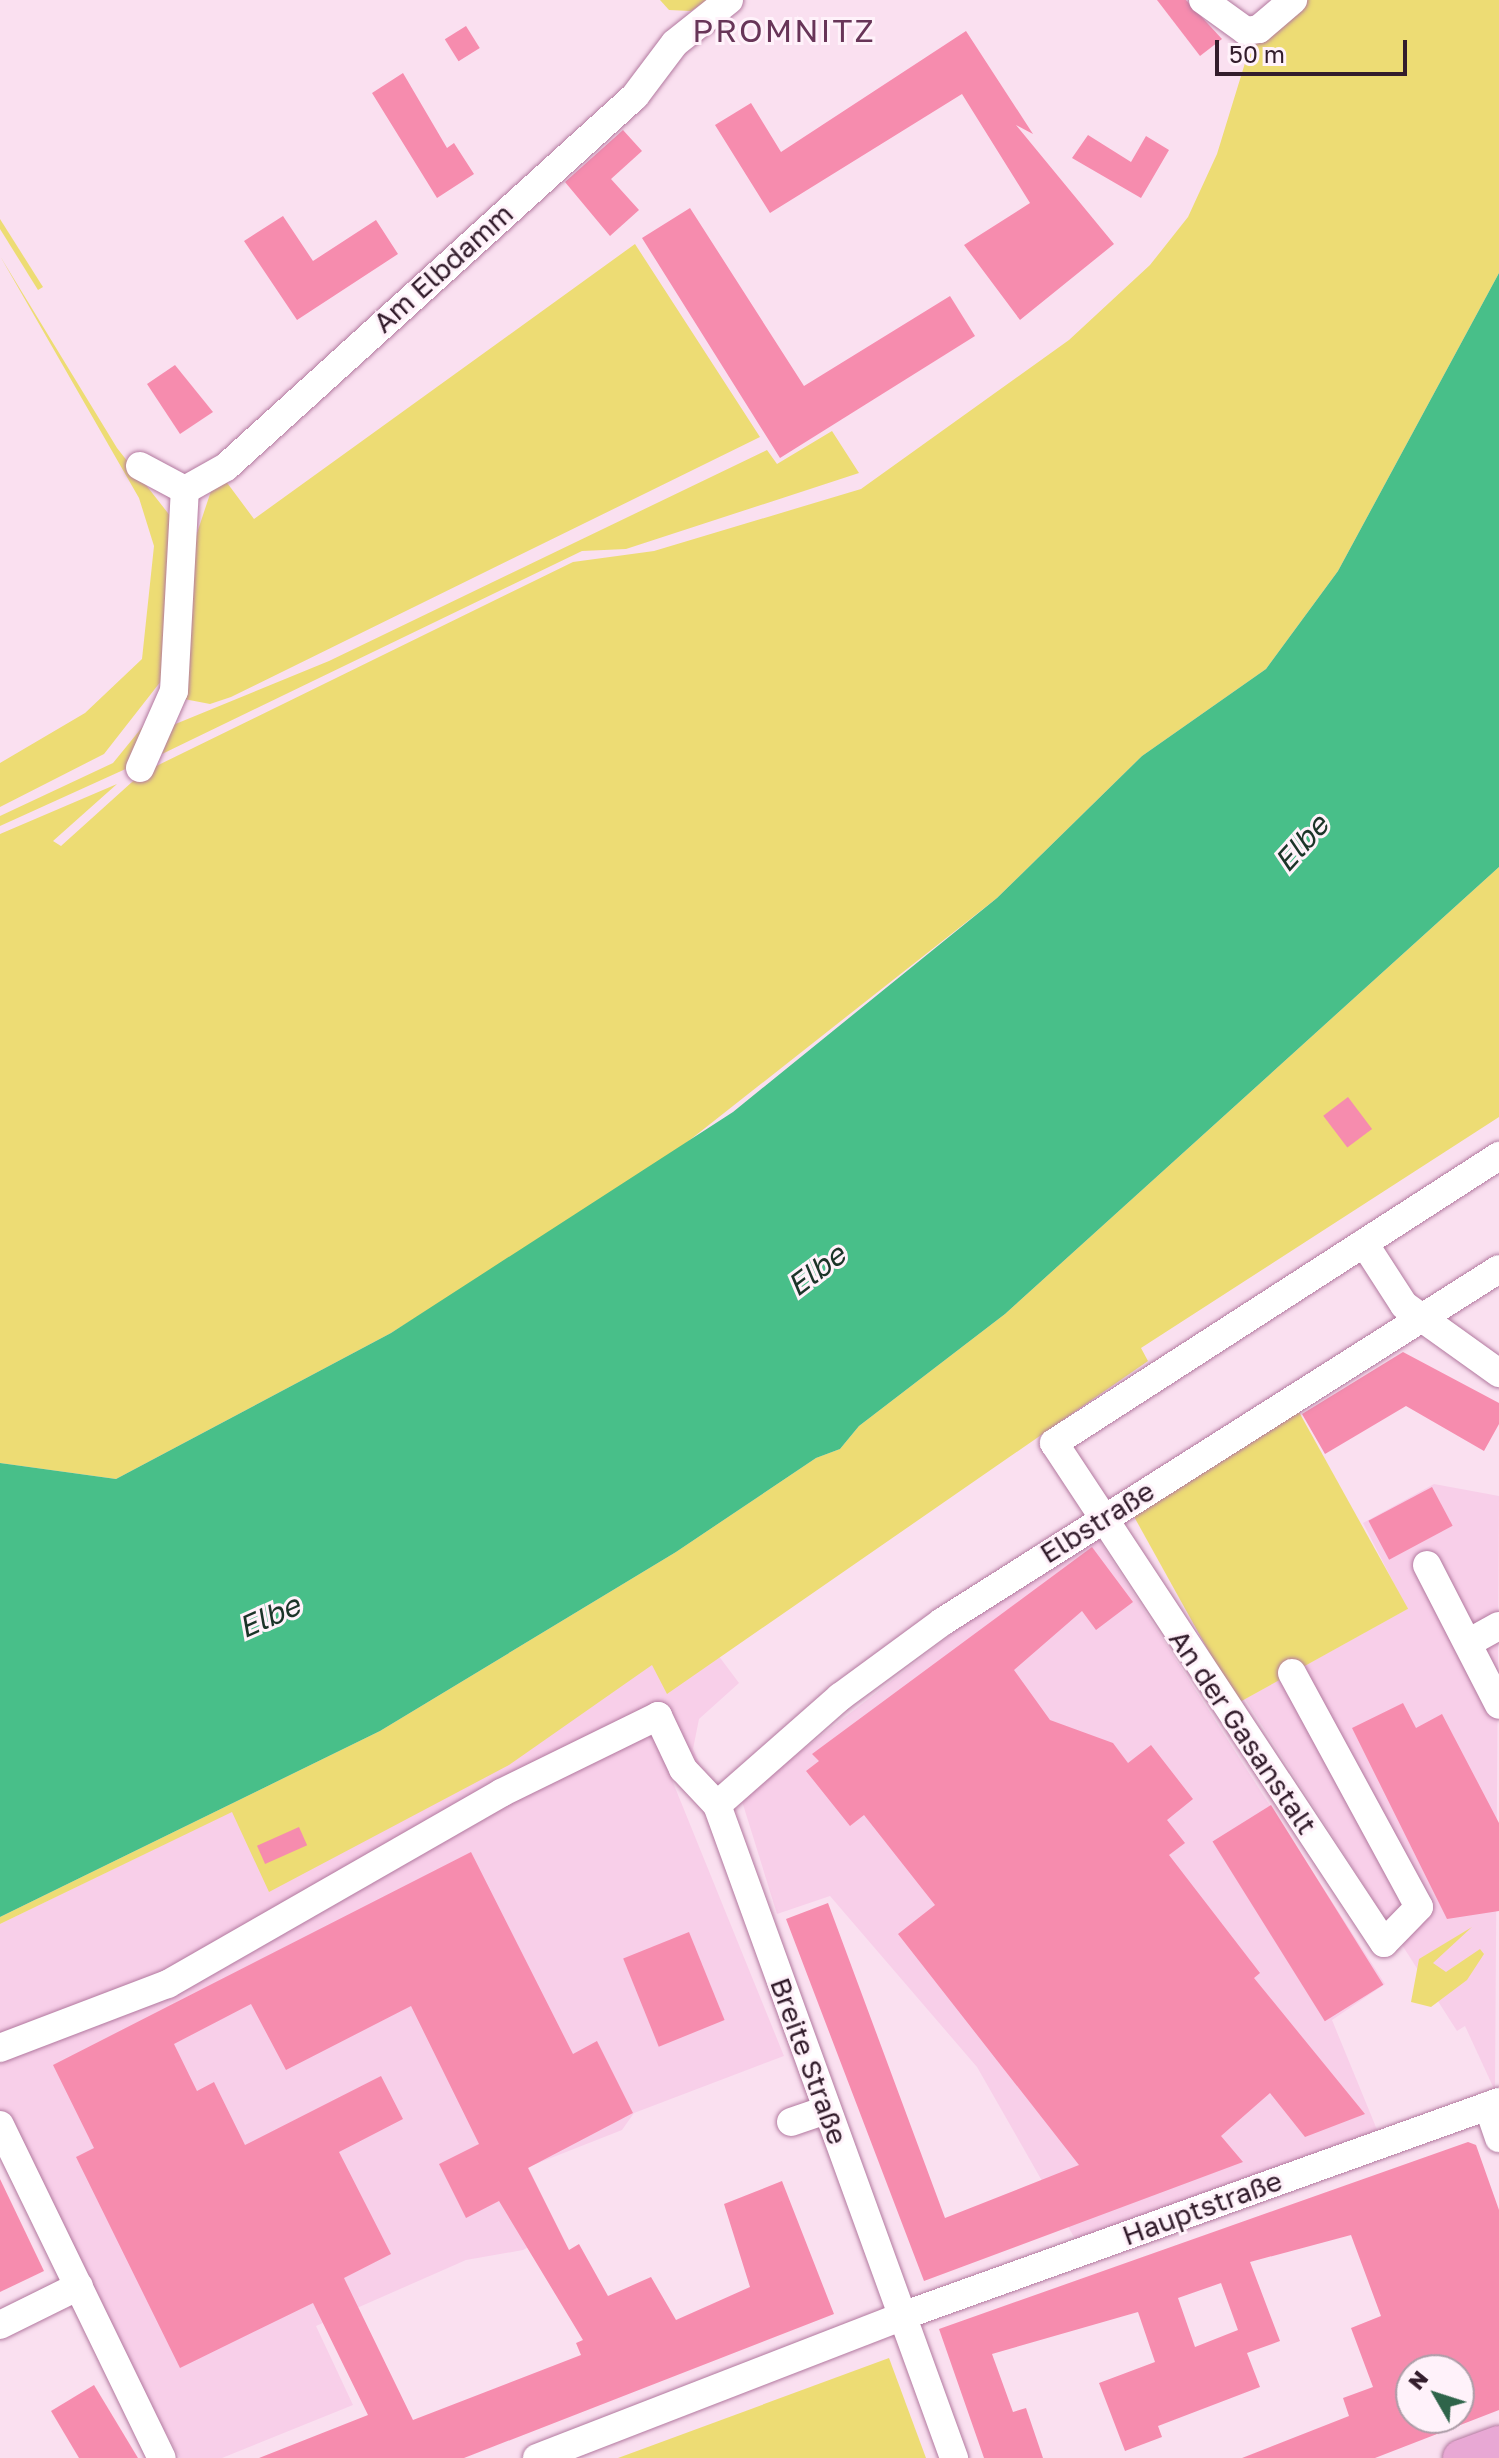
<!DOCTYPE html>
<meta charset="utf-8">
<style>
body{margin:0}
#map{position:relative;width:1499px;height:2458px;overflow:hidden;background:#fae0f0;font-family:"Golos Text",sans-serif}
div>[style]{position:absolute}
.built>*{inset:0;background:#f8cfe9}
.green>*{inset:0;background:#eddc74;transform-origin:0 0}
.water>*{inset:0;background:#48bf89}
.building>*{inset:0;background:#f68cae;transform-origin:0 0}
.roads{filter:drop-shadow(0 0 2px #b2799f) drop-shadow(0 0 2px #b2799f)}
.minor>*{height:28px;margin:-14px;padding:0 14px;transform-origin:14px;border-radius:14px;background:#fff}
.major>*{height:36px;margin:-18px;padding:0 18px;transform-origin:18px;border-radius:18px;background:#e8a8d4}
span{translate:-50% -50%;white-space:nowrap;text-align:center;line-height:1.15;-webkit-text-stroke:6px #fff2fa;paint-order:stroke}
.street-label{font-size:28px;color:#331d2c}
.water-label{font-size:30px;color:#1b3428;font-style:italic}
.quarter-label{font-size:32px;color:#683558;letter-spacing:2px}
.north{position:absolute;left:1395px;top:2354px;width:80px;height:80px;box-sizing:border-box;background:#fff2fa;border:2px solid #ad9da8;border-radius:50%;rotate:309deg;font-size:22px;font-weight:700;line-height:32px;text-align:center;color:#331d2c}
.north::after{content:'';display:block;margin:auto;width:28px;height:36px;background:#2f644a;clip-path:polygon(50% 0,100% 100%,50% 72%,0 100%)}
.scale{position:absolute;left:1215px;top:40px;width:192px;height:36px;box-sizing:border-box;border:4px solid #331d2c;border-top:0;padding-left:10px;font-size:24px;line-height:28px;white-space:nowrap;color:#331d2c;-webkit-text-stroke:6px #fff2fa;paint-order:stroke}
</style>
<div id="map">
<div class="built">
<i style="clip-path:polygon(1434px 1484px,1499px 1496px,1495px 2091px,1465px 2026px,1457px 2031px,1245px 1699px,1407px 1609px,1363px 1523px)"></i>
<i style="clip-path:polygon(1095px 1534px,1385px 1984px,1332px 2020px,1378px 2132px,1078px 2244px,977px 2067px,830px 1896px,777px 1914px,741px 1798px,975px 1616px)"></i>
<i style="clip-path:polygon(633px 1637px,715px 1651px,739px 1683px,699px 1719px,693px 1749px,700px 1764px,672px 1780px,784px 2056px,634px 2113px,622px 2130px,528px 2167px,559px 2231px,523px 2250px,466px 2260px,316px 2326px,353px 2405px,222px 2458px,180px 2458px,0 2129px,0 1924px,366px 1746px)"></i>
</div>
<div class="green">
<i style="clip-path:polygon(660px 0,707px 0,691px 11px,669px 10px)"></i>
<i style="clip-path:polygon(1283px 0,1499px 0,1499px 273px,1338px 571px,1266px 669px,1142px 756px,997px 898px,648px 1173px,391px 1333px,116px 1479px,0 1463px,0 834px,117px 784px,53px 841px,61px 846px,142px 773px,573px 562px,654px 551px,861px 489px,1069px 340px,1150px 265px,1188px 217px,1217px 154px,1245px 63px)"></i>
<i style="clip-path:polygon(0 219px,43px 287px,38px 290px,0 229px)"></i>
<i style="clip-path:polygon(635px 244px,760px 437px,231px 697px,210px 704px,184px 699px,195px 539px,213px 485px,225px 480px,254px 519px)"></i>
<i style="clip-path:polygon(0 256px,117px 448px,171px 517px,165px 676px,104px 754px,0 807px,0 763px,85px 713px,142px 659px,154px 546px,139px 498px)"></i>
<i style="clip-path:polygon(832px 431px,859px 473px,626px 549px,582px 551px,162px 754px,173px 725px,329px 661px,767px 450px,777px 464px)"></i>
<i style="clip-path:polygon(166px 698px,141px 762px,0 826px,0 816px,113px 763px)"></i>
<i style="clip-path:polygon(1499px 867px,1499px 1117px,1141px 1348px,1148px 1361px,667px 1694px,652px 1665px,509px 1765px,269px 1892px,232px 1812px,0 1924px,0 1917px,380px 1731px,676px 1552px,816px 1458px,840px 1449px,859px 1426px,1005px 1314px)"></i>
<i style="left:1299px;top:1412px;width:225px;height:195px;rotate:61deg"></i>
<i style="clip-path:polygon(1472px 1927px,1433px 1963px,1446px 1972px,1480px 1949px,1484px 1954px,1467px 1980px,1431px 2007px,1411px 2002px,1419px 1959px)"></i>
<i style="clip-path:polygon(889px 2358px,926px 2458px,618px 2458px)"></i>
</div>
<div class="water">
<i style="clip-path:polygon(1499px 273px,1499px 867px,1005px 1314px,859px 1426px,840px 1449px,816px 1458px,676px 1552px,380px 1731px,0 1917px,0 1463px,116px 1479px,391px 1333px,733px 1112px,997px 898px,1142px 756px,1266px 669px,1338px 571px)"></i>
</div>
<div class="building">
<i style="clip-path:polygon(1157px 0,1186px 0,1222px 39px,1200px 56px)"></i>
<i style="left:466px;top:26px;width:26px;height:25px;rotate:58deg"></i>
<i style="clip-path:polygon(966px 31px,1033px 134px,1016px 125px,1114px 244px,1020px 320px,964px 245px,1030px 203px,962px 94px,770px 213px,715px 125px,751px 103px,781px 152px)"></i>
<i style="clip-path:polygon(403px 73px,447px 148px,454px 143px,474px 174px,437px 198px,372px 93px)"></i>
<i style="clip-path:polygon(623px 130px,642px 151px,611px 179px,639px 210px,610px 236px,565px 182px)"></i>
<i style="clip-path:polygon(1088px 135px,1131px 162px,1146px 136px,1169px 150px,1141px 198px,1072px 158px)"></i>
<i style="clip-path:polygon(690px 208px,804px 386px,950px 296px,975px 336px,780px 458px,642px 238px)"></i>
<i style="clip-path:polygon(283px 216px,313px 261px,376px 220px,398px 254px,297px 320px,244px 241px)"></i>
<i style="clip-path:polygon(175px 365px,213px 412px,180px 434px,147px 384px)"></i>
<i style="left:1348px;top:1097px;width:40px;height:31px;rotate:53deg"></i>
<i style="clip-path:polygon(1403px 1352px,1499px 1403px,1499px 1424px,1484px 1451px,1406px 1406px,1325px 1454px,1302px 1414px)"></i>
<i style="left:1432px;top:1487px;width:44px;height:72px;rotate:62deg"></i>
<i style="clip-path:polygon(1092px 1547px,1133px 1602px,1096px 1630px,1082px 1611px,1014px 1670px,1050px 1720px,1113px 1743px,1128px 1763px,1151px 1745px,1193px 1799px,1167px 1820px,1185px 1843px,1169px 1855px,1260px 1973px,1254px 1978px,1365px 2114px,1305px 2137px,1270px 2093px,1221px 2136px,1243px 2162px,924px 2281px,786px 1919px,828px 1903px,945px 2218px,1079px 2165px,898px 1934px,935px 1905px,864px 1815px,850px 1826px,806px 1771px,819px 1761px,812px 1754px)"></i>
<i style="clip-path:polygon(1403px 1703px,1416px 1728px,1442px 1714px,1499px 1823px,1499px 1911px,1447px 1919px,1352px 1728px)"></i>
<i style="left:1271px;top:1805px;width:212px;height:69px;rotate:58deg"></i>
<i style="left:299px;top:1827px;width:20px;height:46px;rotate:66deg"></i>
<i style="clip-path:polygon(evenodd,471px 1852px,573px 2054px,597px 2041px,633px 2113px,528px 2168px,569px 2250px,579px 2244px,608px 2296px,651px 2277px,676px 2320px,750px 2287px,724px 2204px,782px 2181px,834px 2314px,464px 2458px,259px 2458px,368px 2415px,313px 2303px,180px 2368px,76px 2157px,94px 2148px,53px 2065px,471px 1852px,251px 2004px,286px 2070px,411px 2006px,479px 2144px,439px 2164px,466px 2218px,499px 2201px,583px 2340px,576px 2343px,581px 2355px,413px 2420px,344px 2278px,391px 2254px,339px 2152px,403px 2119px,381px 2076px,245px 2145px,214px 2082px,197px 2091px,174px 2044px,251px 2004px)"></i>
<i style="left:689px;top:1932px;width:95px;height:71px;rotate:68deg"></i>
<i style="clip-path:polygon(evenodd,1468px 2142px,1476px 2145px,1499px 2210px,1499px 2410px,1375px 2458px,1242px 2458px,1349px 2416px,1343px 2398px,1373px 2387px,1351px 2328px,1381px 2316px,1351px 2235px,1250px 2262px,1280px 2341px,1247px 2353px,1260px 2387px,1158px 2426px,1162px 2437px,1125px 2451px,1099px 2383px,1155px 2362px,1138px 2312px,992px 2354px,1013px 2412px,1026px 2408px,1043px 2458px,984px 2458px,939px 2329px,1468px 2142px,1221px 2283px,1238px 2330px,1195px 2347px,1178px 2298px,1221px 2283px,1468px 2142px,1411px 2370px,1459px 2370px,1459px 2418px,1411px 2418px,1411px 2370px)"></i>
<i style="clip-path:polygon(0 2179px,44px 2271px,0 2292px)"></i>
<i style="clip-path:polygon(94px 2385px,138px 2458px,79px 2458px,51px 2411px)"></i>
</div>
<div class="roads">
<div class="minor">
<i style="left:1203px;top:0;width:53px;rotate:35.8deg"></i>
<i style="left:1246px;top:31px;width:13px;rotate:-9deg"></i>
<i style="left:1259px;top:29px;width:45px;rotate:-40.5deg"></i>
<i style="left:140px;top:466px;width:51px;rotate:28.1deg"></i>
<i style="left:185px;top:490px;width:47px;rotate:-29.3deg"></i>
<i style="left:226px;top:467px;width:552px;rotate:-42.21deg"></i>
<i style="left:635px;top:96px;width:66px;rotate:-53deg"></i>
<i style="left:675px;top:43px;width:69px;rotate:-38.5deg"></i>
<i style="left:140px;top:768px;width:84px;rotate:-66.2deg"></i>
<i style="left:174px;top:691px;width:201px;rotate:-86.9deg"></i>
<i style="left:1364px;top:1243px;width:74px;rotate:57.2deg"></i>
<i style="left:1404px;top:1305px;width:117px;rotate:35.6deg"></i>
<i style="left:1427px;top:1565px;width:157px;rotate:62.8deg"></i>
<i style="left:1468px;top:1643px;width:35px;rotate:-29deg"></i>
<i style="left:1292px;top:1673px;width:266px;rotate:61.5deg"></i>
<i style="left:1419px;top:1907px;width:50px;rotate:134.2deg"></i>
<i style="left:1384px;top:1943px;width:599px;rotate:-123.42deg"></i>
<i style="left:1054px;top:1443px;width:530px;rotate:-32.82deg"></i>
<i style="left:717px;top:1805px;width:164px;rotate:-41.3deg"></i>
<i style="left:840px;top:1697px;width:127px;rotate:-36.3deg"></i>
<i style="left:942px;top:1622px;width:659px;rotate:-32.36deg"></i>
<i style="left:0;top:2048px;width:180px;rotate:-20.9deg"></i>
<i style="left:168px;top:1984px;width:384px;rotate:-29.8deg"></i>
<i style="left:501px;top:1793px;width:175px;rotate:-26.1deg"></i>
<i style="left:658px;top:1716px;width:59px;rotate:64.7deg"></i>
<i style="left:683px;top:1769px;width:50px;rotate:46.6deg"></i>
<i style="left:717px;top:1805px;width:695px;rotate:70.05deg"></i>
<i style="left:1488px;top:2106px;width:34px;rotate:71deg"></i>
<i style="left:791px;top:2122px;width:37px;rotate:-19deg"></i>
<i style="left:0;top:2125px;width:370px;rotate:64.1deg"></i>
<i style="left:0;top:2325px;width:88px;rotate:-26.3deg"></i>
<i style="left:537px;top:2458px;width:395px;rotate:-21.2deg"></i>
<i style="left:905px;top:2315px;width:631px;rotate:-19.73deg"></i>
</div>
<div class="major">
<i style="left:1461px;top:2458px;width:40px;rotate:-20.2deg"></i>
</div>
</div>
<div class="street-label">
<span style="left:443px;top:268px;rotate:-42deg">Am Elbdamm</span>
<span style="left:1097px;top:1522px;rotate:-32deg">Elbstraße</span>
<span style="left:1243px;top:1732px;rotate:56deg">An der Gasanstalt</span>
<span style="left:809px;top:2061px;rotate:70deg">Breite Straße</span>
<span style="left:1202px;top:2208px;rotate:-20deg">Hauptstraße</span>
</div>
<div class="water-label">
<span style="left:1301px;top:843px;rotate:-48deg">Elbe</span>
<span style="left:816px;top:1270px;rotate:-37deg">Elbe</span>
<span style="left:269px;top:1616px;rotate:-24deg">Elbe</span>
</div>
<div class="quarter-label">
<span style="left:784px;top:30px">PROMNITZ</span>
</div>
<div class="north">N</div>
<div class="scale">50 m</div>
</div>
